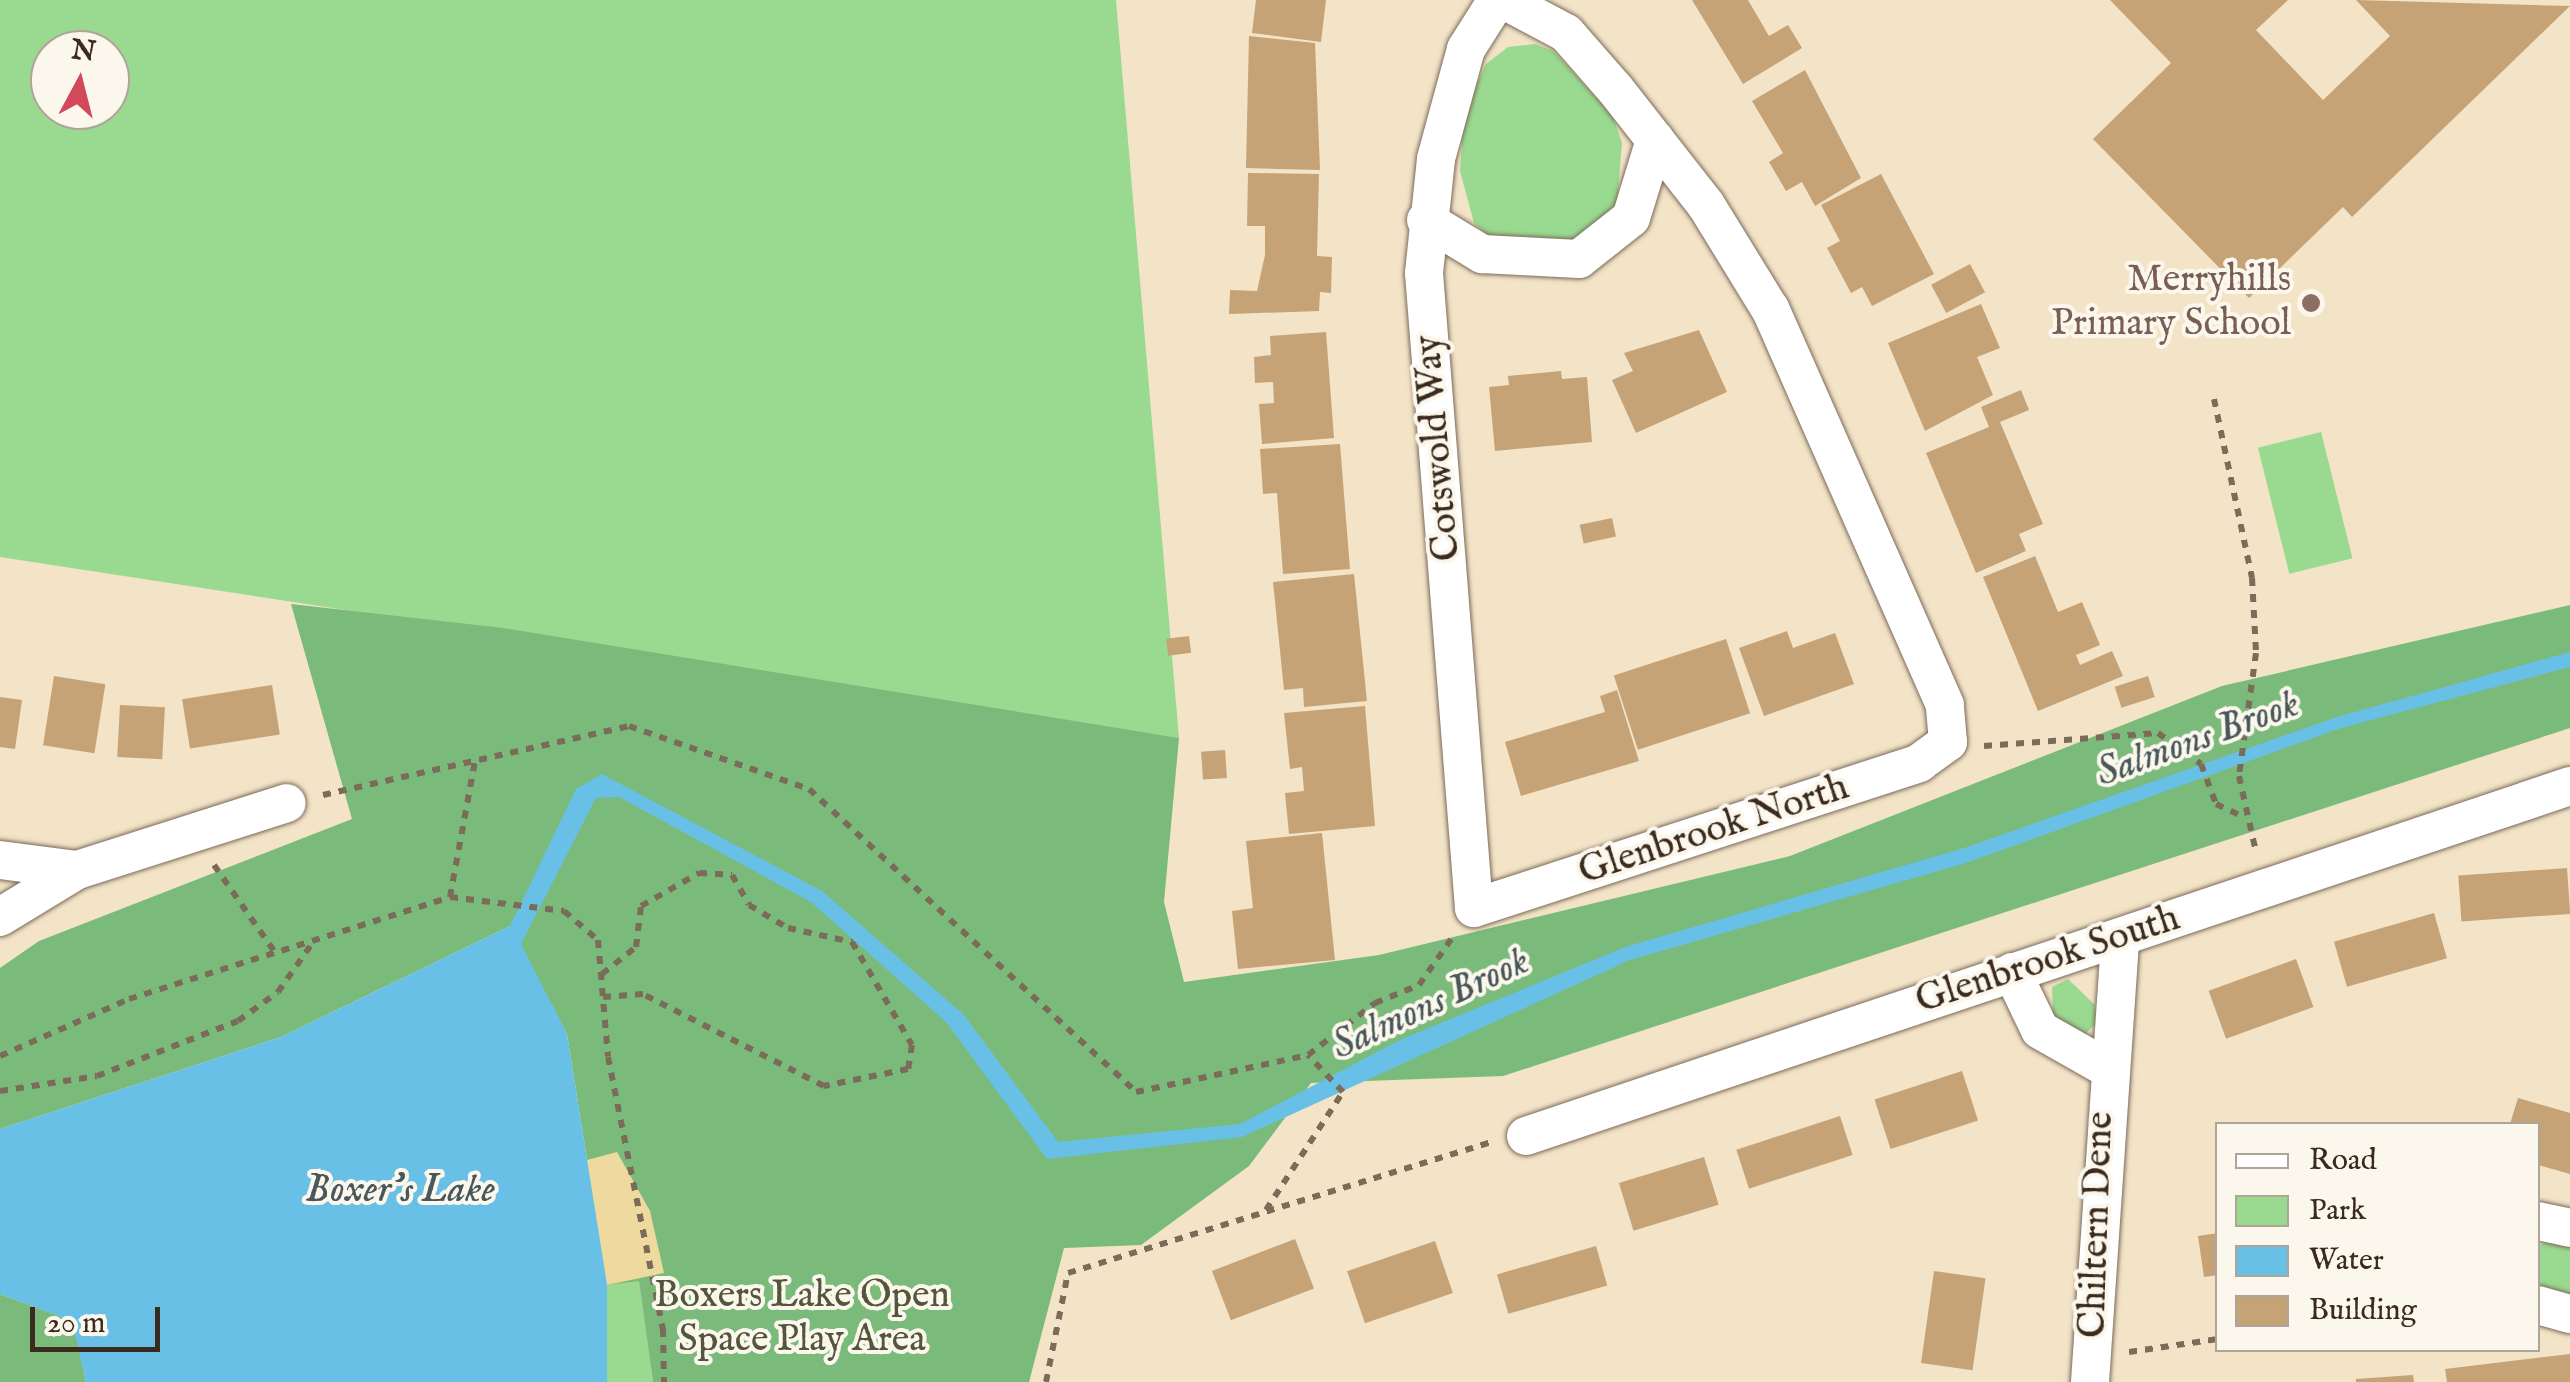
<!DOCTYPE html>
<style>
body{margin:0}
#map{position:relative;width:2570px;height:1382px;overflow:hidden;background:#f3e3c7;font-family:"IM FELL English",serif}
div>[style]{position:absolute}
.green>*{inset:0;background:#99da90;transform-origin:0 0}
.forest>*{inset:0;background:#7aba7a}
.sand>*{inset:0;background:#eeda9e}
.water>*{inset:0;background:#69c0e6}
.building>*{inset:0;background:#c5a377;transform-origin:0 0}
.path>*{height:6px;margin-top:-3px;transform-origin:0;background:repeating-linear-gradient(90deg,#7b6b59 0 8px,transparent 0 16px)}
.roads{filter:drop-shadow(0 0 2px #7b6b59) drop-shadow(0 0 2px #7b6b59)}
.minor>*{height:38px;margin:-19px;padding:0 19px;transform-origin:19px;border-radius:19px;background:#fff}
.dots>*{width:28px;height:28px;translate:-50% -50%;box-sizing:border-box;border:5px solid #fbf7ec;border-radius:50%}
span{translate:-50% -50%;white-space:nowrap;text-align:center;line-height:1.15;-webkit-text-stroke:8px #fbf7ec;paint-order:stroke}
.education-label{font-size:38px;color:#785e54}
.right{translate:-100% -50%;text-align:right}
.street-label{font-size:38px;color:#3b2a1e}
.park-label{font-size:38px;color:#52563a}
.water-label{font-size:40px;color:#49575a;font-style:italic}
.legend{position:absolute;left:2215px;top:1122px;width:325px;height:230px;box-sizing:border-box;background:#fbf7ec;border:2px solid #aea59a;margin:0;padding:12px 18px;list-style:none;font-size:30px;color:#3b2a1e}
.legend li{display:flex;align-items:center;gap:20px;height:50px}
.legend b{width:50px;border:2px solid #aea59a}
.north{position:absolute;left:30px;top:30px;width:100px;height:100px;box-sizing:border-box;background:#fbf7ec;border:2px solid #aea59a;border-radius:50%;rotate:7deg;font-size:28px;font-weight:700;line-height:40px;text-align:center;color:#3b2a1e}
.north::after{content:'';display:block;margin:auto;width:35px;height:45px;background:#d1495b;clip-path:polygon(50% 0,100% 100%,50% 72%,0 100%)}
.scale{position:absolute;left:30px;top:1307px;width:130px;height:45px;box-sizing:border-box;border:5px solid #3b2a1e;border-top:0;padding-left:12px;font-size:30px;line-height:35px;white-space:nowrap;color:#3b2a1e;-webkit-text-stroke:8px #fbf7ec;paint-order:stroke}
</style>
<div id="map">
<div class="green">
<i style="clip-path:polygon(evenodd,0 0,1116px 0,1179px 738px,0 557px,0 0,50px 50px,110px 50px,110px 110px,50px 110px,50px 50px)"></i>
<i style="clip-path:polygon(1535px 44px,1553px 51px,1612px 115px,1622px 143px,1617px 203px,1577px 245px,1496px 242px,1474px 223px,1460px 171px,1464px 114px,1486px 64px,1508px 47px)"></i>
<i style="left:2321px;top:432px;width:130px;height:65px;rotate:76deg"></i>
<i style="clip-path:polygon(2068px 979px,2095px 1005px,2096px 1023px,2080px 1040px,2053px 1017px,2052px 987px)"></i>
<i style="clip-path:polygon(2548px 1241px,2570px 1247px,2570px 1301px,2538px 1292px,2539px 1246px)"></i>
<i style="clip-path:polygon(639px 1280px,653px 1382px,607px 1382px,607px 1285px)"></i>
</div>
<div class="forest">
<i style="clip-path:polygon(291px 604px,503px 628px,1179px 738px,1164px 902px,1184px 982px,1379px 955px,1790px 856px,2222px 686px,2570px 605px,2570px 728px,1503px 1076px,1311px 1083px,1249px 1166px,1141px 1245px,1064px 1248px,1029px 1382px,653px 1382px,639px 1281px,607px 1285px,567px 1034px,510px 926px,281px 1037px,0 1129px,0 968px,39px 941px,352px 819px)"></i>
<i style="clip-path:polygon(0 1294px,73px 1321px,86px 1382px,0 1382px)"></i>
</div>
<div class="sand">
<i style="clip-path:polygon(617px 1152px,650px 1211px,664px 1273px,607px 1285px,587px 1160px)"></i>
</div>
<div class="water">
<i style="clip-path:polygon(2570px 652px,2570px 667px,2341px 728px,1966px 863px,1630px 960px,1242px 1137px,1047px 1159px,946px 1022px,811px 902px,619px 797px,596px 798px,521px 944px,567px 1034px,607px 1285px,607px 1382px,86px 1382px,72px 1321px,0 1294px,0 1129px,281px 1037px,510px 926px,576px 789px,602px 774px,822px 891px,964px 1015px,1058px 1142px,1240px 1124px,1400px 1040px,1625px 947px,1964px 848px,2337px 717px)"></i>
</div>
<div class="building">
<i style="clip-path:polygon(1256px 0,1326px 0,1321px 42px,1252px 33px)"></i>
<i style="clip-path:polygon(1692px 0,1748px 0,1769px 36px,1788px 25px,1802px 48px,1743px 84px)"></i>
<i style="clip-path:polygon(2110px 0,2288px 0,2256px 30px,2323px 100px,2390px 36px,2356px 0,2570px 6px,2352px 217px,2343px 207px,2249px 298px,2093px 139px,2171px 63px)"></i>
<i style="clip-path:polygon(1249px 36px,1315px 43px,1320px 170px,1246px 168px)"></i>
<i style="clip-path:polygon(1805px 70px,1861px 178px,1815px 206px,1802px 182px,1786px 191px,1769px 162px,1783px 153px,1752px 101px)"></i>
<i style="clip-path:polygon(1248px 173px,1319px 174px,1317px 256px,1332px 257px,1331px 293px,1320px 292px,1319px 311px,1229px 314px,1230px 290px,1257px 291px,1265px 255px,1265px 226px,1247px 226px)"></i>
<i style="clip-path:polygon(1881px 174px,1934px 274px,1872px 306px,1862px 287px,1851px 293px,1827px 248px,1840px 241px,1821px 205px)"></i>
<i style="left:1970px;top:264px;width:32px;height:44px;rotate:62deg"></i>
<i style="clip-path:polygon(1981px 304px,2000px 348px,1977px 357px,1993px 395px,1925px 431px,1888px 343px)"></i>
<i style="clip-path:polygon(1699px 330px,1727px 392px,1636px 433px,1612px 380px,1633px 371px,1624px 353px)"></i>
<i style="clip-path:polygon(1326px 332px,1334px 438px,1262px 444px,1259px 404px,1274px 403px,1273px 382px,1255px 383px,1254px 357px,1271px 355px,1270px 336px)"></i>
<i style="clip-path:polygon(1561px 371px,1562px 379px,1587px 377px,1592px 442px,1495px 451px,1489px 387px,1509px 385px,1508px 376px)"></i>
<i style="clip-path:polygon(2021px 390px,2029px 410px,2000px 422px,2043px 524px,2019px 534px,2026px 551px,1976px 573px,1926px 453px,1989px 427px,1981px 407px)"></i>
<i style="clip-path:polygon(1340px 444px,1350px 569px,1283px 574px,1277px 493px,1263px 494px,1260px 449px)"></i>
<i style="left:1612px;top:518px;width:19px;height:33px;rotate:78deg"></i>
<i style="clip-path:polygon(2035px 556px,2058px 612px,2082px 602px,2100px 645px,2076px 655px,2080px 665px,2112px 651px,2123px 676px,2038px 711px,1983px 577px)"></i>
<i style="clip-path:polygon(1354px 574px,1367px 701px,1304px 707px,1303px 688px,1284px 690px,1273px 582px)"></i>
<i style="clip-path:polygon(1787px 631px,1793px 648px,1835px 633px,1854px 684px,1764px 716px,1739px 648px)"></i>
<i style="left:1189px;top:636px;width:17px;height:23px;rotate:83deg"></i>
<i style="left:1726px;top:639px;width:78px;height:118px;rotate:72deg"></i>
<i style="left:54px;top:676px;width:52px;height:70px;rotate:9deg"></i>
<i style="left:2148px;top:676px;width:22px;height:35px;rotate:72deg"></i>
<i style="left:272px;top:685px;width:50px;height:91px;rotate:81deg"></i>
<i style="clip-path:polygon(1617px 690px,1639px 761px,1521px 796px,1505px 742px,1605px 712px,1600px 696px)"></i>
<i style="clip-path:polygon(0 697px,22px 700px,15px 749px,0 747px)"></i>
<i style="left:120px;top:705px;width:45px;height:52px;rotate:3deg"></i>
<i style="clip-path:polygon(1365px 706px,1375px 826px,1289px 834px,1285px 793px,1304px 791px,1302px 767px,1290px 769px,1284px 713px)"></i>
<i style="left:1225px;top:750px;width:28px;height:24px;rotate:86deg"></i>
<i style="clip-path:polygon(1322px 833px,1335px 960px,1238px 969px,1232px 911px,1253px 908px,1246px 841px)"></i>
<i style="left:2567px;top:868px;width:46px;height:109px;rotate:86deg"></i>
<i style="left:2434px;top:913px;width:47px;height:104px;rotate:74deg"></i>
<i style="left:2296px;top:959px;width:51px;height:93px;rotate:70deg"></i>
<i style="left:1962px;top:1071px;width:52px;height:92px;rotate:72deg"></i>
<i style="clip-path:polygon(2518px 1098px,2570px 1113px,2570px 1174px,2538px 1165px,2538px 1124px,2510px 1124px)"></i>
<i style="left:1840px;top:1116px;width:41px;height:109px;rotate:72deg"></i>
<i style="left:1704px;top:1157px;width:50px;height:89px;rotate:73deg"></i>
<i style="clip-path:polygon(2218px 1233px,2218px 1275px,2204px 1277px,2198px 1236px)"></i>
<i style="left:1295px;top:1239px;width:53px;height:89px;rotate:69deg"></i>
<i style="left:1435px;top:1241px;width:55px;height:93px;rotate:71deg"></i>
<i style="left:1596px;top:1246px;width:41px;height:103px;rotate:74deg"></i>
<i style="left:1934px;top:1271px;width:52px;height:93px;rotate:8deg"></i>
<i style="clip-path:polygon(2570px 1354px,2570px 1382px,2447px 1382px,2445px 1369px)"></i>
<i style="clip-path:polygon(2413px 1375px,2414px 1382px,2356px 1382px,2356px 1379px)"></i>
</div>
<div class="path">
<i style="left:2214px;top:399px;width:183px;rotate:78deg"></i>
<i style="left:2252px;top:578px;width:75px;rotate:86.9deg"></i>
<i style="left:2256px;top:653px;width:124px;rotate:97.9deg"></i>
<i style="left:2239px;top:776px;width:78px;rotate:77.4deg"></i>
<i style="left:1984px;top:746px;width:174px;rotate:-4.3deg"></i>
<i style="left:2158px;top:733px;width:53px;rotate:35.8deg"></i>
<i style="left:2201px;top:764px;width:43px;rotate:69.4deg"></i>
<i style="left:2216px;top:804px;width:31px;rotate:25deg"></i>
<i style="left:323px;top:795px;width:314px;rotate:-12.7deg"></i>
<i style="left:629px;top:726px;width:191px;rotate:19.3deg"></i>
<i style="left:809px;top:789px;width:446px;rotate:42.8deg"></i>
<i style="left:1136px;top:1092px;width:176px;rotate:-12.1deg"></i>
<i style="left:1308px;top:1055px;width:85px;rotate:-37.8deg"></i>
<i style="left:1375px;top:1003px;width:48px;rotate:-22.2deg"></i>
<i style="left:1419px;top:985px;width:57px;rotate:-54.9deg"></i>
<i style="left:214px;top:865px;width:108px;rotate:55.1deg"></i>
<i style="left:450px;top:897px;width:138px;rotate:-79.6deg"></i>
<i style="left:602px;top:974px;width:43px;rotate:-38.5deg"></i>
<i style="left:636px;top:947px;width:41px;rotate:-83deg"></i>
<i style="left:641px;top:906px;width:67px;rotate:-29.6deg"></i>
<i style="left:699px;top:873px;width:33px;rotate:3deg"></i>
<i style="left:732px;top:875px;width:34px;rotate:60deg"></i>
<i style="left:749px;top:905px;width:45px;rotate:30.5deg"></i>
<i style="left:788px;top:928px;width:66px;rotate:12.3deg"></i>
<i style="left:852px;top:942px;width:119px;rotate:59.8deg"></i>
<i style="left:912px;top:1045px;width:24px;rotate:99deg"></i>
<i style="left:908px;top:1069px;width:86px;rotate:168.6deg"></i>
<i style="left:824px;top:1086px;width:203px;rotate:-153.1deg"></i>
<i style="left:643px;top:994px;width:40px;rotate:175.7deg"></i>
<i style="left:0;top:1056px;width:141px;rotate:-23.8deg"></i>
<i style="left:129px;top:999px;width:337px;rotate:-17.6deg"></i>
<i style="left:450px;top:897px;width:115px;rotate:7deg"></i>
<i style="left:564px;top:911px;width:45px;rotate:40.5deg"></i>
<i style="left:598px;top:940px;width:117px;rotate:85.1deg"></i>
<i style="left:608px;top:1057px;width:278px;rotate:78.6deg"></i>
<i style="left:663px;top:1329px;width:53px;rotate:88.9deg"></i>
<i style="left:0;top:1091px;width:98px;rotate:-8.8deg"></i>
<i style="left:97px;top:1076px;width:151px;rotate:-21.3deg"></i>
<i style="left:238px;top:1021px;width:49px;rotate:-35.9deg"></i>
<i style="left:278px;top:992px;width:57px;rotate:-54.9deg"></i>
<i style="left:1266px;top:1210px;width:141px;rotate:-56.9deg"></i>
<i style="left:1343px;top:1092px;width:51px;rotate:-133.4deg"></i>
<i style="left:2129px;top:1352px;width:90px;rotate:-8.3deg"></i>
<i style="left:1046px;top:1382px;width:111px;rotate:-78.6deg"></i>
<i style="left:1068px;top:1273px;width:442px;rotate:-17.2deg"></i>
</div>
<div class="roads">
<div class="minor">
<i style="left:1497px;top:0;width:58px;rotate:122.3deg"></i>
<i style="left:1466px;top:49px;width:114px;rotate:105.3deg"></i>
<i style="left:1436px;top:159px;width:115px;rotate:96deg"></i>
<i style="left:1424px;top:273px;width:637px;rotate:85.5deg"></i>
<i style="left:1474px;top:908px;width:468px;rotate:-18deg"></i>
<i style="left:1919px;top:763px;width:36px;rotate:-36deg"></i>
<i style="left:1948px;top:742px;width:37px;rotate:-95deg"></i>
<i style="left:1945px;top:705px;width:433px;rotate:-113.8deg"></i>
<i style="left:1770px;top:309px;width:122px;rotate:-121.6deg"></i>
<i style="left:1706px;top:205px;width:147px;rotate:-128.1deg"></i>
<i style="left:1615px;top:89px;width:74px;rotate:-131.2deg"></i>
<i style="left:1566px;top:33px;width:70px;rotate:-152deg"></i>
<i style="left:1426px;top:220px;width:66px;rotate:31.3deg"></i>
<i style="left:1482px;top:254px;width:97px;rotate:3deg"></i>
<i style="left:1579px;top:259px;width:66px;rotate:-38.3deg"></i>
<i style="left:1631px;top:218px;width:82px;rotate:-72.9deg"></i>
<i style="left:0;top:860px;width:78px;rotate:7.4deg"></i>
<i style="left:77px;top:870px;width:90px;rotate:148.6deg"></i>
<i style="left:77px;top:870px;width:220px;rotate:-17.7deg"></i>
<i style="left:2012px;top:972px;width:64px;rotate:64.2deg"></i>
<i style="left:2040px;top:1030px;width:75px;rotate:29.6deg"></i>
<i style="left:1526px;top:1136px;width:1101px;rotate:-18.53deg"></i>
<i style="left:2538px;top:1221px;width:33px;rotate:12deg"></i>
<i style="left:2538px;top:1305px;width:33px;rotate:16deg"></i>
<i style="left:2090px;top:1382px;width:445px;rotate:-86.1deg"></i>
</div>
</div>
<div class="dots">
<i style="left:2311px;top:303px;background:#8d6e63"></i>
</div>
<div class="education-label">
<span class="right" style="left:2291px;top:303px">Merryhills<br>Primary School</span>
</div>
<div class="street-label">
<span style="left:1439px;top:448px;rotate:-95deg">Cotswold Way</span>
<span style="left:1714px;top:831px;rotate:-18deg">Glenbrook North</span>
<span style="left:2048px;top:961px;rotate:-18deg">Glenbrook South</span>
<span style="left:2098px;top:1225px;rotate:-88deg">Chiltern Dene</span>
</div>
<div class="park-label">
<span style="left:802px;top:1319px">Boxers Lake Open<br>Space Play Area</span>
</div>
<div class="water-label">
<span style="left:2198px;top:740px;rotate:-20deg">Salmons Brook</span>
<span style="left:1431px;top:1005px;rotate:-25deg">Salmons Brook</span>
<span style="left:400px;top:1191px">Boxer's Lake</span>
</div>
<ul class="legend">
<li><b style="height:12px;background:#fff"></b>Road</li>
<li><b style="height:28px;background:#99da90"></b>Park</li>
<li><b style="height:28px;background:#69c0e6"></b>Water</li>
<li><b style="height:28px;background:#c5a377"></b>Building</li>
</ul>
<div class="north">N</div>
<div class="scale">20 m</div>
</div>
